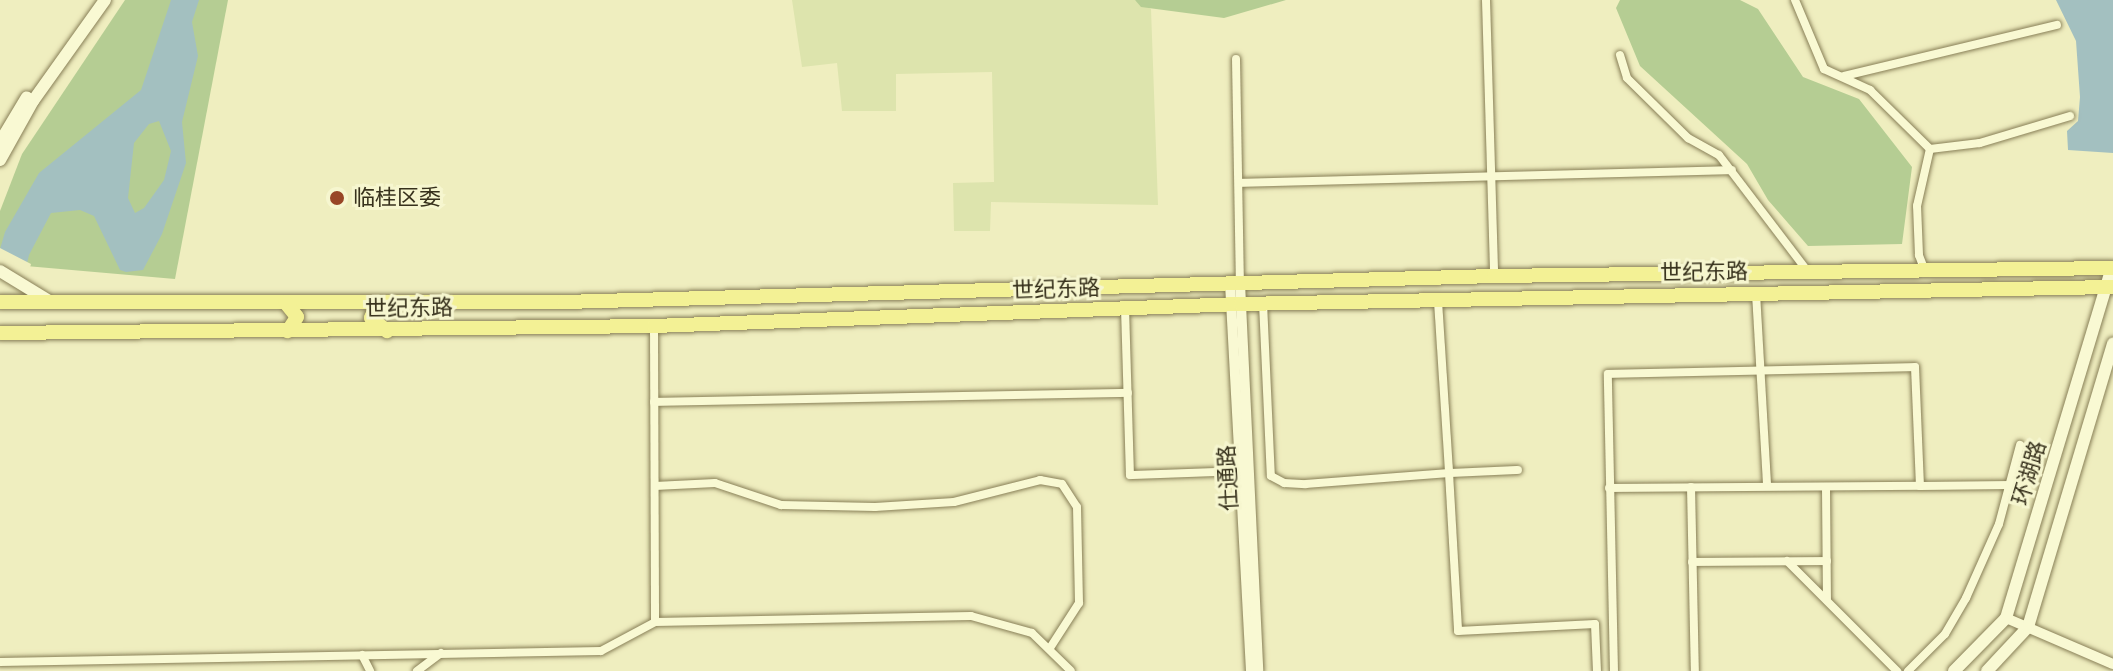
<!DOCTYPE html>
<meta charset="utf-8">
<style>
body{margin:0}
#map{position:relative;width:2113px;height:671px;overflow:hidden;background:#efeebf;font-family:"Libre Baskerville","Noto Sans SC",serif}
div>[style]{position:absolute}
.farmland>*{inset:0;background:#dde4ad}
.green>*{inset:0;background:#b5cd93}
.water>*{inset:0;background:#a3c0c0}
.pier>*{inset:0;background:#efeebf}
.roads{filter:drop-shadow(0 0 2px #887f57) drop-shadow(0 0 2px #887f57)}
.minor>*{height:8px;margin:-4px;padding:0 4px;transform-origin:4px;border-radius:4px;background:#f9f9d3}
.tertiary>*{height:10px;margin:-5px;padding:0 5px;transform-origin:5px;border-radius:5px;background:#f9f9d3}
.secondary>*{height:12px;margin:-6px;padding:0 6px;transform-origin:6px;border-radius:6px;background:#f9f9d3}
.primary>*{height:14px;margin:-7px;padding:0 7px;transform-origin:7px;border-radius:7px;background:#f3f195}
.dots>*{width:22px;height:22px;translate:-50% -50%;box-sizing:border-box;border:4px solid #f6f6cf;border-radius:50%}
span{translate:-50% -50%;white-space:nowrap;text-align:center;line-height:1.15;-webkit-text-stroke:6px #f6f6cf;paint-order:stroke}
.poi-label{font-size:22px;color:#37311c}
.left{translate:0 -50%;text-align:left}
.street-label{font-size:22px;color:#37311c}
</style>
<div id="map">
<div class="farmland">
<i style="clip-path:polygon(792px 0,1135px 0,1151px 9px,1158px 205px,991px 202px,990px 231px,954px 231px,953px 183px,994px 182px,992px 72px,896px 74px,896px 111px,842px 111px,837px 63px,802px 67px)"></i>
</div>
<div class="green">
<i style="clip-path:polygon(125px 0,228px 0,175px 279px,26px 266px,0 255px,0 211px,22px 154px)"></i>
<i style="clip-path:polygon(1135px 0,1286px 0,1224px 18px,1141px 7px)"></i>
<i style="clip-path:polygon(1620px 0,1740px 0,1758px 9px,1803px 77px,1859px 99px,1912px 167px,1902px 244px,1808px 246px,1768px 200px,1747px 164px,1640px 66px,1616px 8px)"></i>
</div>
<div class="water">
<i style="clip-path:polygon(evenodd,171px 0,199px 0,192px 22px,198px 56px,182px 122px,186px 163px,162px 234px,143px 270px,126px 272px,120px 270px,94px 216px,80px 210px,51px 213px,29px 255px,0 373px,0 249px,5px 232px,39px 173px,141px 90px,171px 0,159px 121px,171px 151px,164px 180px,144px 208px,135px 213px,128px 198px,134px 143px,149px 124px,159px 121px)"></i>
<i style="clip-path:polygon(2056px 0,2113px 0,2113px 153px,2068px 150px,2067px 131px,2078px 121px,2080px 97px,2076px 41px)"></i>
</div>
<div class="pier">
<i style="clip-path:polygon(0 248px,31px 264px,0 377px)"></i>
</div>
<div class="roads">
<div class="minor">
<i style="left:1486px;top:0;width:276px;rotate:88.3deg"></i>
<i style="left:1795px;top:0;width:75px;rotate:67.2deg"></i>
<i style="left:1824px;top:69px;width:51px;rotate:24.5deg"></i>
<i style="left:1870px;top:90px;width:84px;rotate:44.5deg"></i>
<i style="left:1930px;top:149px;width:50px;rotate:-6.8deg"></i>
<i style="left:1980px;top:143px;width:94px;rotate:-16.7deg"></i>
<i style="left:1620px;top:55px;width:24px;rotate:73deg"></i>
<i style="left:1627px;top:78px;width:86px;rotate:44.5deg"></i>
<i style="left:1688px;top:138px;width:35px;rotate:29deg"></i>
<i style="left:1719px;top:155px;width:147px;rotate:52.7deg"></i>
<i style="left:1236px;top:59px;width:224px;rotate:89deg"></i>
<i style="left:1844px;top:76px;width:219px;rotate:-13.5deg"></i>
<i style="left:1239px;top:183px;width:493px;rotate:-1.5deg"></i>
<i style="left:1925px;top:271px;width:17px;rotate:-111deg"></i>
<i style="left:1919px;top:255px;width:49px;rotate:-92.3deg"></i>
<i style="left:1917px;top:206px;width:58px;rotate:-77.2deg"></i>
<i style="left:1756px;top:293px;width:193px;rotate:86.7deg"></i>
<i style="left:1438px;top:301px;width:172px;rotate:86.3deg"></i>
<i style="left:1449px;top:473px;width:69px;rotate:-2.5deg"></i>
<i style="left:1263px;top:303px;width:173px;rotate:87.4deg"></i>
<i style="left:1271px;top:476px;width:15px;rotate:28deg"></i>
<i style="left:1284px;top:483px;width:22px;rotate:3deg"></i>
<i style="left:1306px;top:484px;width:143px;rotate:-4.4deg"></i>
<i style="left:1449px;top:473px;width:158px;rotate:86.7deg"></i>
<i style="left:1458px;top:631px;width:137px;rotate:-2.9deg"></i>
<i style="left:1595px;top:624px;width:47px;rotate:87.6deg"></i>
<i style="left:1125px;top:308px;width:167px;rotate:88.3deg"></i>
<i style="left:1130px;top:475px;width:116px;rotate:-2deg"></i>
<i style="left:654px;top:326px;width:296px;rotate:89.8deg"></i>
<i style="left:654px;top:402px;width:474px;rotate:-1.1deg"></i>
<i style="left:655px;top:486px;width:60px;rotate:-2.9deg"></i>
<i style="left:715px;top:483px;width:70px;rotate:18.4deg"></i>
<i style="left:781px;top:505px;width:94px;rotate:1.2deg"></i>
<i style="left:875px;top:507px;width:79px;rotate:-3.6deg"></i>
<i style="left:954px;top:502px;width:89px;rotate:-14.3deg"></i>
<i style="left:1040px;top:480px;width:22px;rotate:10deg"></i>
<i style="left:1062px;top:484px;width:27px;rotate:57deg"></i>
<i style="left:1077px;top:507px;width:96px;rotate:88.8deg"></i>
<i style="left:1079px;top:603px;width:54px;rotate:122.8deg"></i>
<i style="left:1691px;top:487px;width:184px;rotate:88.8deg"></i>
<i style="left:1609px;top:488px;width:311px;rotate:-0.4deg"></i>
<i style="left:1826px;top:488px;width:112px;rotate:89.5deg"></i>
<i style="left:1787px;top:561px;width:156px;rotate:45deg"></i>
<i style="left:1692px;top:562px;width:135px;rotate:-0.4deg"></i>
<i style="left:362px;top:655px;width:18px;rotate:63deg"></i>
<i style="left:0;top:662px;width:601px;rotate:-1.05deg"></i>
<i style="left:601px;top:651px;width:61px;rotate:-28.2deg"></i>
<i style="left:655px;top:622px;width:316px;rotate:-1.1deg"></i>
<i style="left:971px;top:616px;width:63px;rotate:15.6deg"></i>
<i style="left:1032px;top:633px;width:54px;rotate:44.3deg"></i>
<i style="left:417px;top:671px;width:30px;rotate:-37deg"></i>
<i style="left:1614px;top:671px;width:297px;rotate:-91.2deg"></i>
<i style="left:1608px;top:374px;width:307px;rotate:-1.3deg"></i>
<i style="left:1915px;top:367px;width:119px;rotate:87.6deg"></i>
<i style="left:1920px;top:486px;width:91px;rotate:-0.6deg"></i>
<i style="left:1908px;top:671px;width:52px;rotate:-45deg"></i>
<i style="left:1945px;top:634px;width:42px;rotate:-59.7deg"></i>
<i style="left:1966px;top:598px;width:81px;rotate:-66deg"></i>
<i style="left:1999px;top:524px;width:82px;rotate:-75.1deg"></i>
</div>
<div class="tertiary">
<i style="left:1230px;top:283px;width:389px;rotate:86.9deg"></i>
<i style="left:1240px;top:283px;width:388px;rotate:87.3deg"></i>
<i style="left:2006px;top:618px;width:116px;rotate:23.3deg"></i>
</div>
<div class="secondary">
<i style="left:0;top:142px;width:52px;rotate:-59deg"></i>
<i style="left:0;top:160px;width:68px;rotate:-60.8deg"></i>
<i style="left:33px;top:101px;width:124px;rotate:-54.5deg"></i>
<i style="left:0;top:271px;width:60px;rotate:31.3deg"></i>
<i style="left:1954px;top:671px;width:74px;rotate:-45.5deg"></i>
<i style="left:2006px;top:618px;width:366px;rotate:-73.2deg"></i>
<i style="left:1987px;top:671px;width:60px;rotate:-47deg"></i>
<i style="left:2028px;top:627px;width:296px;rotate:-73.3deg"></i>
</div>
<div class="primary">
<i style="left:0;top:302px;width:564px"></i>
<i style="left:564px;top:302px;width:930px;rotate:-1.6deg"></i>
<i style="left:1494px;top:276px;width:619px;rotate:-0.74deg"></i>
<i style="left:285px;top:302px;width:19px;rotate:51deg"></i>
<i style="left:297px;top:317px;width:17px;rotate:123deg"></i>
<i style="left:378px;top:302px;width:17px;rotate:114deg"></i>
<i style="left:371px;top:318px;width:21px;rotate:39deg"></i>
<i style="left:0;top:333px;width:654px;rotate:-0.61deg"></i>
<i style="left:654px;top:326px;width:587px;rotate:-2.15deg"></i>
<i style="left:1241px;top:304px;width:872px;rotate:-1.12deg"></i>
</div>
</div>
<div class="dots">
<i style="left:337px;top:198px;background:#984626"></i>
</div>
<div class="poi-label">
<span class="left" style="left:353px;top:198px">临桂区委</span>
</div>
<div class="street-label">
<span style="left:1704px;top:272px;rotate:-1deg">世纪东路</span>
<span style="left:1056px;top:289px;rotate:-2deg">世纪东路</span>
<span style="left:409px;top:308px;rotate:-1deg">世纪东路</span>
<span style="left:2029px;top:473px;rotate:-73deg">环湖路</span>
<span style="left:1228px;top:478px;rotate:-93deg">仕通路</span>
</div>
</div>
